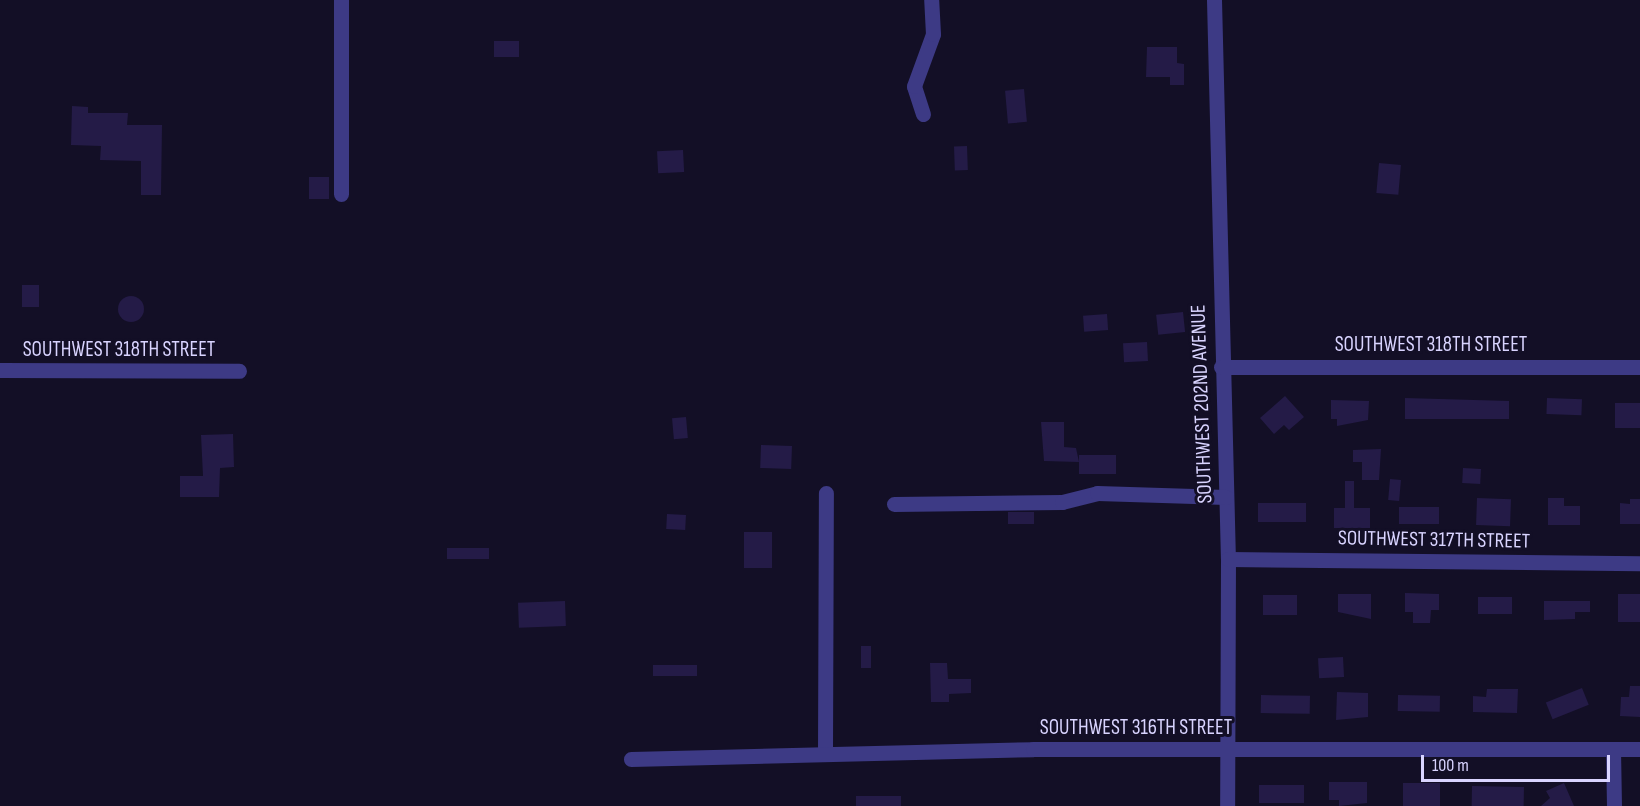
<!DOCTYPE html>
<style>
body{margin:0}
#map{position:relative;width:1640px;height:806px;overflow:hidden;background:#130f26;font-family:"Sofia Sans Condensed",sans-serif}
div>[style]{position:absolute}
.building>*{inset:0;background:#241b47;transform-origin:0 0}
.round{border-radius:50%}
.minor>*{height:15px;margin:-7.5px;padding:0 7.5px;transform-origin:7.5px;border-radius:7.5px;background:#3d3a85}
span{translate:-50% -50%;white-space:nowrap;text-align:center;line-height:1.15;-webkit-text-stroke:6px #130f26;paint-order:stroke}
.street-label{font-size:21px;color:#d9d4ff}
.scale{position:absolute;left:1421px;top:755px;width:189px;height:27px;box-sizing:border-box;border:3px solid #d9d4ff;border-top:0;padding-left:8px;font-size:18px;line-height:21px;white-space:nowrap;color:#d9d4ff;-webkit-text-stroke:4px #130f26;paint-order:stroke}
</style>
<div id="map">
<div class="building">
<i style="left:494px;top:41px;width:25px;height:16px"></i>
<i style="clip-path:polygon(1147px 47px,1177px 47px,1177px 63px,1184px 64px,1184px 85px,1170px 85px,1170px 77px,1146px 77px)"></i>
<i style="left:1024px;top:89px;width:33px;height:19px;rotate:85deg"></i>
<i style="clip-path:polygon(72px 106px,88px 107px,88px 113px,128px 113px,127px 125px,162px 125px,161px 195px,141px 195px,141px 161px,100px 160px,101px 146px,71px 145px)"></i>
<i style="left:967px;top:146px;width:24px;height:13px;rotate:88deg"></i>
<i style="left:683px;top:150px;width:22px;height:26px;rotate:87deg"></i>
<i style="left:1379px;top:163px;width:22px;height:30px;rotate:5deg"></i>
<i style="left:309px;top:177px;width:20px;height:22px"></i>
<i style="left:22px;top:285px;width:17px;height:22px"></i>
<i class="round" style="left:118px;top:296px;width:26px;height:26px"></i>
<i style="left:1183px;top:312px;width:20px;height:27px;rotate:84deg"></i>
<i style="left:1107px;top:314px;width:16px;height:24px;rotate:86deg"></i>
<i style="left:1147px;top:342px;width:19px;height:24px;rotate:87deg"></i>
<i style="clip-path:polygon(1285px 396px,1304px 417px,1289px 430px,1284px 425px,1274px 434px,1260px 418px)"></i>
<i style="clip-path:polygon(1405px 398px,1509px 401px,1509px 419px,1405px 419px)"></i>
<i style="left:1547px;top:398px;width:35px;height:16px;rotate:2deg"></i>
<i style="clip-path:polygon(1331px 400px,1369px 401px,1368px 420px,1337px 426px,1337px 419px,1331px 419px)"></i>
<i style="left:1615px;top:403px;width:25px;height:25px"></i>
<i style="left:686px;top:417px;width:21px;height:14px;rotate:85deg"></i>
<i style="clip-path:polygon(1041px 422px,1064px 422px,1064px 447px,1076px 448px,1079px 462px,1044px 461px)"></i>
<i style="clip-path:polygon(233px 434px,234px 467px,220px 468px,219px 497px,180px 497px,180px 476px,203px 476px,201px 435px)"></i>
<i style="left:761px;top:445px;width:31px;height:23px;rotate:2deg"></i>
<i style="clip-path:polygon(1381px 449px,1379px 480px,1362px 480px,1362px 462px,1353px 462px,1353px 450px)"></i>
<i style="left:1079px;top:455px;width:37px;height:19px"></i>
<i style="left:1463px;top:468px;width:18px;height:15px;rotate:3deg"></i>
<i style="left:1390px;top:479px;width:11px;height:21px;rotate:5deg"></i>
<i style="clip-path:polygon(1345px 481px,1354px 481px,1354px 508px,1370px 508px,1370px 528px,1334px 528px,1334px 508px,1345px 508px)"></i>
<i style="left:1477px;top:498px;width:34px;height:27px;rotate:2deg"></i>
<i style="clip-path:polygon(1548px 498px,1564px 498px,1564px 506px,1580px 506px,1580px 525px,1548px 525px)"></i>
<i style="clip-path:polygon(1630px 499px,1640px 499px,1640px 524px,1620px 524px,1620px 503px,1630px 504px)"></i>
<i style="left:1258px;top:503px;width:48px;height:19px"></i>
<i style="left:1399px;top:507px;width:40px;height:17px"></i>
<i style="left:1008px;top:512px;width:26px;height:12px"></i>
<i style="left:667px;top:514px;width:19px;height:15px;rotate:3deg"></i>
<i style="left:744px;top:532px;width:28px;height:36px"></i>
<i style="left:447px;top:548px;width:42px;height:11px"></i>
<i style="clip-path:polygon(1405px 593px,1439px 594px,1439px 610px,1431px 610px,1430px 623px,1413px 623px,1413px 612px,1405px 612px)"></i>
<i style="clip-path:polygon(1338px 594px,1371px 594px,1371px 619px,1338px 612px)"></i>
<i style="left:1618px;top:594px;width:22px;height:28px"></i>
<i style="left:1263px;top:595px;width:34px;height:20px"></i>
<i style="left:1512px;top:597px;width:17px;height:34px;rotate:90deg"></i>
<i style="left:565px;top:601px;width:25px;height:47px;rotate:88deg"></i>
<i style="clip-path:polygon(1544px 601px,1590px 601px,1590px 612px,1575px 612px,1575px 619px,1544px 620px)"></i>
<i style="left:861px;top:646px;width:10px;height:22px"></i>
<i style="left:1343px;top:657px;width:20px;height:25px;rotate:87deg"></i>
<i style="clip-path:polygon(930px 663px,947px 663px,948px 679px,971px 679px,971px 693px,949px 694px,949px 702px,931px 702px)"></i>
<i style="left:697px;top:665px;width:11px;height:44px;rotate:90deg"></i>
<i style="clip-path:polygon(1630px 686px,1640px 686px,1640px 717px,1620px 716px,1621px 697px,1629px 697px)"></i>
<i style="left:1582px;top:688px;width:18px;height:39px;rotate:68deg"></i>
<i style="clip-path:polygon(1487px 689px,1518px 689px,1517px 713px,1473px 712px,1473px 696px,1486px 697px)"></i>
<i style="clip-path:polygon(1337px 692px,1368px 693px,1368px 717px,1336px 720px)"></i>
<i style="left:1261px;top:695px;width:49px;height:18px;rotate:1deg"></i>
<i style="left:1398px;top:695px;width:42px;height:16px;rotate:1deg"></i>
<i style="clip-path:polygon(1329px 782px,1367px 782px,1367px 803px,1339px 806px,1339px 800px,1329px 800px)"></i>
<i style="left:1403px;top:783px;width:37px;height:23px"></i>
<i style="clip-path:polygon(1564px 783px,1574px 806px,1541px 806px,1550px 798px,1546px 791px)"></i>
<i style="left:1259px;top:785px;width:45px;height:18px"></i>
<i style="left:1472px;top:786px;width:52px;height:20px;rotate:1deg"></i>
<i style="left:856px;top:796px;width:45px;height:10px"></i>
</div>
<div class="minor">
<i style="left:341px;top:0;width:194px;rotate:90deg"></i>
<i style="left:1214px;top:0;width:559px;rotate:88.57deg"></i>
<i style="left:1228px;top:559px;width:247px;rotate:90.2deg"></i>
<i style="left:923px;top:114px;width:29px;rotate:-108deg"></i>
<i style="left:914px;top:86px;width:55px;rotate:-69.9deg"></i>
<i style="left:933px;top:34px;width:34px;rotate:-93deg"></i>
<i style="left:1221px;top:367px;width:419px"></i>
<i style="left:0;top:370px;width:239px;rotate:0.2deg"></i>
<i style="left:894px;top:504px;width:168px;rotate:-0.7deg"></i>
<i style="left:1062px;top:502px;width:36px;rotate:-14deg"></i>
<i style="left:1097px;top:493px;width:129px;rotate:1.8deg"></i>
<i style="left:1228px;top:559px;width:412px;rotate:0.6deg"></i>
<i style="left:1613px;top:749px;width:57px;rotate:89deg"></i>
<i style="left:825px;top:752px;width:259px;rotate:-89.8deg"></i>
<i style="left:631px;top:759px;width:402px;rotate:-1.4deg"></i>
<i style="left:1033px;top:749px;width:607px"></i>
</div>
<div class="street-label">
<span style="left:1431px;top:345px">SOUTHWEST 318TH STREET</span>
<span style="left:119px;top:350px">SOUTHWEST 318TH STREET</span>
<span style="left:1202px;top:404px;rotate:-92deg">SOUTHWEST 202ND AVENUE</span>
<span style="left:1434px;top:540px;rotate:1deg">SOUTHWEST 317TH STREET</span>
<span style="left:1136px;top:728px">SOUTHWEST 316TH STREET</span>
</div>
<div class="scale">100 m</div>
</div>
